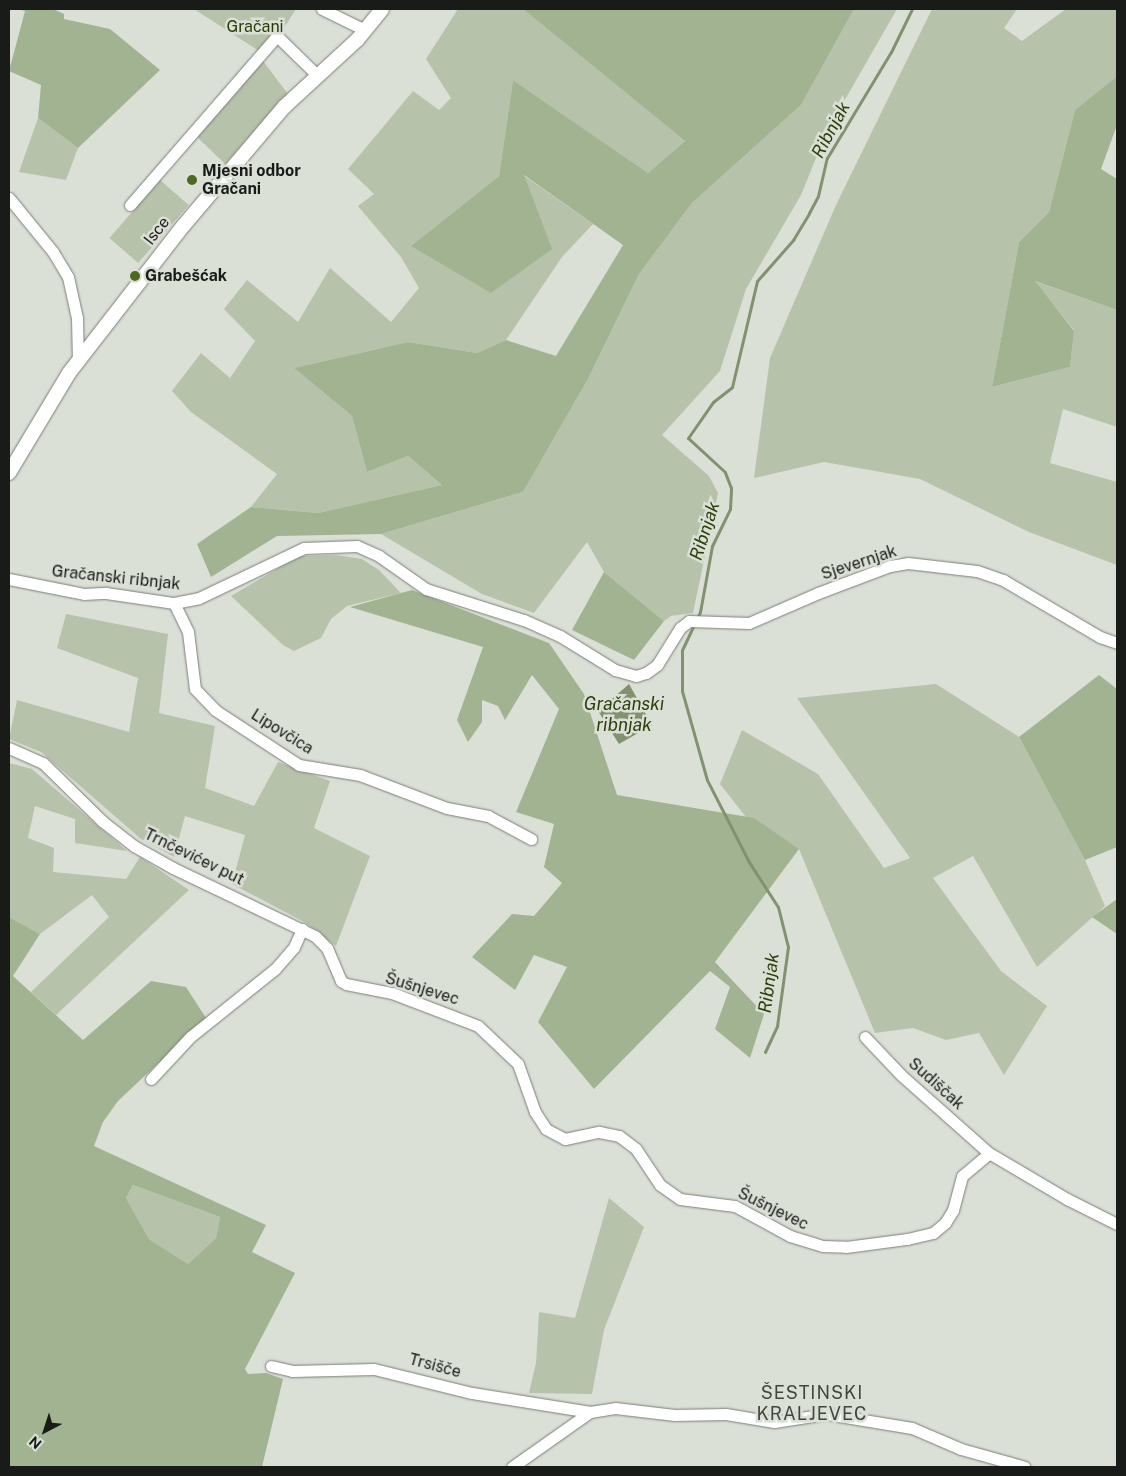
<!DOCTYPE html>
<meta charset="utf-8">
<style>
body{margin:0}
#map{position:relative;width:1126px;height:1476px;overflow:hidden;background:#dbe0d7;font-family:"Public Sans",sans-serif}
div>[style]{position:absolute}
.green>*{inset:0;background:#b6c2aa;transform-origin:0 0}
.forest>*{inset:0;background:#a2b391}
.water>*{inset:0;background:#829271}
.stream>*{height:3px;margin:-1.5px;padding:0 1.5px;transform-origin:1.5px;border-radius:1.5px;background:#829271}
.roads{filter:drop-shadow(0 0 1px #7a7e76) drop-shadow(0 0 1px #7a7e76)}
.minor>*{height:11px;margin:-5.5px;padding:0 5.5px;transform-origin:5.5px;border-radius:5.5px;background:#fff}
.tertiary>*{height:14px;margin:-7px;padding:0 7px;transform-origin:7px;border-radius:7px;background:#fff}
.dots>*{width:14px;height:14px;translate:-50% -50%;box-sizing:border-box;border:2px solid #dbe0d7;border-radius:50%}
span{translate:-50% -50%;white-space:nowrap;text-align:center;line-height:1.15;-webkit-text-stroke:5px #dbe0d7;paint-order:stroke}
.park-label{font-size:16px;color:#283d06}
.poi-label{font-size:16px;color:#191b18;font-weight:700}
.left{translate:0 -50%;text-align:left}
.street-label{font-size:16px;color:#191b18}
.water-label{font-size:18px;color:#2b400a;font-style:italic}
.neighbourhood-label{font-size:18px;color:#41453e;letter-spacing:1px}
.frame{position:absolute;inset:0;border:10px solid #191b18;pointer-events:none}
.north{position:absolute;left:20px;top:1406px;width:50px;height:50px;-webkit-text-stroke:4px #dbe0d7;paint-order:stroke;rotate:220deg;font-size:14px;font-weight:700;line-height:20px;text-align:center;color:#191b18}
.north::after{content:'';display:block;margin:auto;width:18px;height:22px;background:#191b18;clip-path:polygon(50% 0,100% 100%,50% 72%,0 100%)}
</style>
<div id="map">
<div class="green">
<i style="clip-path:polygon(194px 9px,296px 9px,280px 34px,274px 31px,259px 51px)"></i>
<i style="clip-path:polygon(458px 9px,523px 9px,685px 141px,648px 173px,513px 80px,499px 176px,411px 246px,523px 175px,593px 224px,562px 257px,506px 340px,477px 353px,408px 342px,294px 368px,352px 416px,367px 472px,408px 456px,442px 485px,318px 513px,251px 507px,277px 474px,191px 412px,172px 391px,201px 353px,230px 378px,255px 341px,224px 309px,247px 280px,298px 322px,330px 268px,391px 322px,419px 288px,401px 257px,358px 206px,374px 194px,348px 169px,413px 91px,439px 110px,451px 98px,426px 59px)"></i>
<i style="clip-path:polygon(854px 9px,897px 9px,827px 131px,801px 195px,746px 289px,720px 371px,662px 435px,709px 476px,718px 493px,693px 613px,671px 616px,664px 621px,604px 572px,587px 542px,534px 613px,482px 594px,381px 534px,523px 492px,588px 379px,639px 274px,692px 203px,801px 105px)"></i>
<i style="clip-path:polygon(932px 9px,1017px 9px,1004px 28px,1022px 41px,1066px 9px,1117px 9px,1117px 76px,1075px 110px,1049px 212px,1019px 242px,992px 387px,1070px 367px,1074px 330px,1034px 281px,1117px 310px,1117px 427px,1063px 409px,1050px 463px,1117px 482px,1117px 565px,1029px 532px,920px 479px,824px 462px,754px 478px,770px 358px,836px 205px)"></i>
<i style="clip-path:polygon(260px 57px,288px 94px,225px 164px,197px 137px,239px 90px)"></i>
<i style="clip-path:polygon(38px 118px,78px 148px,66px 180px,19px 172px)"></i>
<i style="left:160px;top:180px;width:38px;height:77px;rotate:41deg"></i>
<i style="clip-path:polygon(335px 555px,362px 559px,379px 570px,401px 593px,347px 606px,331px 619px,321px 638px,294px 651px,283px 645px,231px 596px,299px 556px)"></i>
<i style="clip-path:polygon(66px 614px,168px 634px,159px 713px,215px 726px,205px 788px,254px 806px,278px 762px,330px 781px,314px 828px,370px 856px,336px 946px,306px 923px,232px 884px,245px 835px,185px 816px,174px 857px,141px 839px,41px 752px,9px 739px,17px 700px,129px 732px,138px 678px,57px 648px)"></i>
<i style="clip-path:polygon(936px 684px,1019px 737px,1085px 860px,1105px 906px,1037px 967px,973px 856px,933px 878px,1001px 971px,1047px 1006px,1004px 1075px,979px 1033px,946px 1040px,913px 1028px,875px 1033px,799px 849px,746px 817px,720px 784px,742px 730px,818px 774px,884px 868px,910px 858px,797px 698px)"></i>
<i style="clip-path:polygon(9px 763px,32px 769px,127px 851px,75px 843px,75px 819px,35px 806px,28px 838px,54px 848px,53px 872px,126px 879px,140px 857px,189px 890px,56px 1015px,31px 992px,109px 917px,92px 895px,40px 934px,9px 917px)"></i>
<i style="clip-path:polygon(133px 1185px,220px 1217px,216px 1238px,188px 1264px,149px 1239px,126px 1198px)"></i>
<i style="clip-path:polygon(609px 1198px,644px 1227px,604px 1330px,592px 1394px,529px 1393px,536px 1363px,539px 1312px,575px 1318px)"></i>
</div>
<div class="forest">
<i style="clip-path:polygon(17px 9px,53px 9px,64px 14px,64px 19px,110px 29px,160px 70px,78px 148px,38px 118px,41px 85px,9px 71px,25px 11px)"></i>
<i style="clip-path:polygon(523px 9px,854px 9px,801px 105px,692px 203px,639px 274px,588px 379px,523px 492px,381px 534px,277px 536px,211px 577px,197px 544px,251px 507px,318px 513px,442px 485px,408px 456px,367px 472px,352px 416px,294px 368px,408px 342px,477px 353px,506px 340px,556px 356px,623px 245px,524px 175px,552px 249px,491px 293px,411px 246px,499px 176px,513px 80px,648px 173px,685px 141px)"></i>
<i style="clip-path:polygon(1117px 76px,1117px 125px,1101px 169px,1117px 179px,1117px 310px,1035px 281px,1074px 331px,1070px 367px,992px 387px,1019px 242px,1049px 212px,1075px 110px)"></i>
<i style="clip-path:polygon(604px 572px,664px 621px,634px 660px,572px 630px)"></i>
<i style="clip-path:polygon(412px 590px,549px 643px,584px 694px,617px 795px,754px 818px,799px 849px,715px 962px,764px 1014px,750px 1058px,715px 1029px,730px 987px,710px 971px,594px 1089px,538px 1022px,567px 967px,534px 955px,515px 990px,472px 957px,512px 914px,534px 916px,562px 883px,544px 867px,554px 824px,516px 812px,559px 709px,532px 675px,505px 720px,498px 706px,482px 700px,482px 722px,468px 742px,457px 720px,483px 647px,350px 607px)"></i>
<i style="clip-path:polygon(1099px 675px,1117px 689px,1117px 847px,1085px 860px,1019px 737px)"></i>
<i style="clip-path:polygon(1117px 899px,1117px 934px,1092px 917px)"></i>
<i style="clip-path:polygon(evenodd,9px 917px,40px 934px,13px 976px,83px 1040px,151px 981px,186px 987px,206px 1018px,118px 1101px,103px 1122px,94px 1146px,266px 1225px,252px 1252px,295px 1273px,245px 1369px,248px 1374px,266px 1373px,283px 1379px,262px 1467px,9px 1467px,9px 917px,133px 1185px,220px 1217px,216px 1238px,188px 1264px,149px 1239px,126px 1198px,133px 1185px)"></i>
</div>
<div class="water">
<i style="clip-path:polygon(629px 684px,652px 725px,619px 744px,598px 711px)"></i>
</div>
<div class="stream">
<i style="left:765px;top:1052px;width:29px;rotate:-65deg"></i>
<i style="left:777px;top:1026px;width:80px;rotate:-82.1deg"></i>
<i style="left:788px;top:947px;width:41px;rotate:-104deg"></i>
<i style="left:778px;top:907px;width:54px;rotate:-122.8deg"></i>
<i style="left:749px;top:862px;width:92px;rotate:-117.1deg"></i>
<i style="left:707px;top:780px;width:92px;rotate:-105.7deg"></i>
<i style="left:682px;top:691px;width:41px;rotate:-90deg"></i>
<i style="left:682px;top:650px;width:42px;rotate:-64.7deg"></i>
<i style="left:700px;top:612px;width:67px;rotate:-79.7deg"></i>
<i style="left:712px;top:546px;width:41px;rotate:-64.1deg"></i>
<i style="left:730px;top:509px;width:21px;rotate:-87deg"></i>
<i style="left:731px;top:488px;width:17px;rotate:-111deg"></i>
<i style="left:725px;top:472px;width:50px;rotate:-137.4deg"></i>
<i style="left:688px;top:438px;width:44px;rotate:-55.2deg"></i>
<i style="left:713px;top:402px;width:24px;rotate:-38deg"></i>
<i style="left:732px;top:387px;width:109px;rotate:-76.7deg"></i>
<i style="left:757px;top:281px;width:55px;rotate:-48.7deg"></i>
<i style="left:793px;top:240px;width:31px;rotate:-59deg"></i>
<i style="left:809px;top:213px;width:19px;rotate:-62deg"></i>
<i style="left:818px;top:196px;width:39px;rotate:-77deg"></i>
<i style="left:827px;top:158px;width:124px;rotate:-58.9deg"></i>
<i style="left:891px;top:52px;width:48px;rotate:-64deg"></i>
</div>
<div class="roads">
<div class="minor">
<i style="left:322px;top:9px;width:48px;rotate:26deg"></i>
<i style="left:9px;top:198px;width:70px;rotate:50.8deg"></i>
<i style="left:53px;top:252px;width:29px;rotate:59deg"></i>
<i style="left:68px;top:277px;width:42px;rotate:77.6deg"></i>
<i style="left:77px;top:318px;width:43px;rotate:88.7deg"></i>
<i style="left:130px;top:205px;width:224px;rotate:-49deg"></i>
<i style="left:277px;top:36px;width:56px;rotate:44.3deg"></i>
<i style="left:9px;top:579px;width:76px;rotate:11.3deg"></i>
<i style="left:84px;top:594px;width:22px;rotate:-3deg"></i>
<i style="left:106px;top:593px;width:69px;rotate:8.4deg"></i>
<i style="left:174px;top:603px;width:25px;rotate:-11deg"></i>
<i style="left:199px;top:598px;width:116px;rotate:-25.5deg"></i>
<i style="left:304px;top:548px;width:53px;rotate:-2.2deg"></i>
<i style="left:357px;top:546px;width:24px;rotate:24deg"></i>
<i style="left:379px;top:556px;width:57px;rotate:35.1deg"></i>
<i style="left:426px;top:589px;width:103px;rotate:17.6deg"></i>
<i style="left:524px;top:620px;width:39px;rotate:24deg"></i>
<i style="left:560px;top:636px;width:65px;rotate:31.7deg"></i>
<i style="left:615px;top:670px;width:22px;rotate:16deg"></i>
<i style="left:636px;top:676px;width:10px;rotate:-17deg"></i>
<i style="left:646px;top:673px;width:14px;rotate:-36deg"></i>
<i style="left:657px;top:665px;width:44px;rotate:-58.1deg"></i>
<i style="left:680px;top:628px;width:11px;rotate:-38deg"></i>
<i style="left:689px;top:621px;width:60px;rotate:1.9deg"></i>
<i style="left:749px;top:623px;width:75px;rotate:-23.5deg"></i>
<i style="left:818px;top:593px;width:77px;rotate:-20.6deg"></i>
<i style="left:890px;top:566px;width:18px;rotate:-9deg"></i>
<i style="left:908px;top:563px;width:69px;rotate:6.6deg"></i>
<i style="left:977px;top:571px;width:28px;rotate:19deg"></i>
<i style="left:1003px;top:580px;width:113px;rotate:30.4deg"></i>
<i style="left:1100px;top:637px;width:18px;rotate:19deg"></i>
<i style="left:174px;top:603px;width:32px;rotate:64deg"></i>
<i style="left:188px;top:632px;width:57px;rotate:83deg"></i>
<i style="left:195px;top:689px;width:29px;rotate:46deg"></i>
<i style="left:215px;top:710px;width:100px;rotate:33.2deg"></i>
<i style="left:299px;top:765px;width:62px;rotate:9.3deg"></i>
<i style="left:360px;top:775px;width:93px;rotate:20.8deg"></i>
<i style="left:447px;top:808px;width:42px;rotate:11deg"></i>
<i style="left:488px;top:816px;width:49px;rotate:28.1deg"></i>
<i style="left:9px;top:748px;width:37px;rotate:24deg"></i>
<i style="left:43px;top:763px;width:83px;rotate:44.5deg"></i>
<i style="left:102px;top:821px;width:41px;rotate:38deg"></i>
<i style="left:134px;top:846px;width:45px;rotate:29.4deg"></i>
<i style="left:173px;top:868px;width:157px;rotate:25.6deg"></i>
<i style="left:315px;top:936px;width:17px;rotate:45deg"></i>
<i style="left:327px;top:948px;width:36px;rotate:67deg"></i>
<i style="left:341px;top:981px;width:6px;rotate:31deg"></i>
<i style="left:346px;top:984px;width:47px;rotate:11.1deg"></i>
<i style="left:392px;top:993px;width:92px;rotate:21deg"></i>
<i style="left:478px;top:1026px;width:55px;rotate:43.5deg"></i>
<i style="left:518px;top:1064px;width:51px;rotate:70.5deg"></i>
<i style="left:535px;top:1112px;width:20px;rotate:57deg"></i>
<i style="left:546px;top:1129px;width:21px;rotate:28deg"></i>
<i style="left:565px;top:1139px;width:35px;rotate:-12deg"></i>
<i style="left:599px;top:1132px;width:20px;rotate:11deg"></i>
<i style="left:619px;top:1136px;width:21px;rotate:37deg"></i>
<i style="left:636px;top:1149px;width:43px;rotate:56.3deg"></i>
<i style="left:660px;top:1185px;width:24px;rotate:35deg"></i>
<i style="left:680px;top:1199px;width:55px;rotate:7.3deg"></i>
<i style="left:735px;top:1206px;width:63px;rotate:28.6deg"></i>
<i style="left:790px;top:1236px;width:34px;rotate:17deg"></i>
<i style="left:823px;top:1246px;width:23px;rotate:2deg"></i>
<i style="left:846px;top:1247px;width:62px;rotate:-7.5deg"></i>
<i style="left:907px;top:1239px;width:27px;rotate:-13deg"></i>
<i style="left:933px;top:1233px;width:16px;rotate:-40deg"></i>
<i style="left:945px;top:1223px;width:15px;rotate:-58deg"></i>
<i style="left:953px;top:1210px;width:35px;rotate:-75deg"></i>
<i style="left:962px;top:1176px;width:35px;rotate:-40deg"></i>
<i style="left:865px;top:1037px;width:52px;rotate:46.5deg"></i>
<i style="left:901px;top:1075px;width:118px;rotate:41.6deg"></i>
<i style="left:989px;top:1153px;width:91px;rotate:30.5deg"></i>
<i style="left:1067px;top:1199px;width:56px;rotate:26.6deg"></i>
<i style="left:151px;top:1079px;width:57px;rotate:-47.1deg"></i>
<i style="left:190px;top:1037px;width:109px;rotate:-38.7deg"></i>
<i style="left:275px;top:969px;width:29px;rotate:-49deg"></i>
<i style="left:294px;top:947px;width:20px;rotate:-66deg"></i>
<i style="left:271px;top:1366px;width:22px;rotate:13deg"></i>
<i style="left:292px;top:1371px;width:82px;rotate:-1.4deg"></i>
<i style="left:374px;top:1369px;width:101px;rotate:13.8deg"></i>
<i style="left:472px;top:1393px;width:120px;rotate:9.1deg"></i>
<i style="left:512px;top:1467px;width:95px;rotate:-35.2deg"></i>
<i style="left:590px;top:1412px;width:25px;rotate:-9deg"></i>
<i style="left:615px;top:1408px;width:60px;rotate:6.7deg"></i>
<i style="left:675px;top:1415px;width:51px;rotate:-1.1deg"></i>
<i style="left:726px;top:1414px;width:49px;rotate:9.5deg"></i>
<i style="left:774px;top:1422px;width:54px;rotate:-8.6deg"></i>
<i style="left:827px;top:1414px;width:86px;rotate:9.4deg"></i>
<i style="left:912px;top:1428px;width:53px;rotate:23.2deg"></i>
<i style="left:961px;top:1449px;width:66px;rotate:15.7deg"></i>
</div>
<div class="tertiary">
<i style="left:9px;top:473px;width:117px;rotate:-59deg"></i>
<i style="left:69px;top:373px;width:187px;rotate:-52.2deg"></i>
<i style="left:184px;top:225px;width:155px;rotate:-49.7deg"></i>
<i style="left:284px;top:107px;width:100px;rotate:-42.6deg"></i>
<i style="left:358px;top:39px;width:38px;rotate:-51deg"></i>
</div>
</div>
<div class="dots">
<i style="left:192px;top:180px;background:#4b691f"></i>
<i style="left:135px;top:276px;background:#4b691f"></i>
</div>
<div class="park-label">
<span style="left:255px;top:27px">Gračani</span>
</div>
<div class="poi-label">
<span class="left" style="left:202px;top:180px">Mjesni odbor<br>Gračani</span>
<span class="left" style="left:145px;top:276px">Grabešćak</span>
</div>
<div class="street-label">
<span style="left:157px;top:231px;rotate:-52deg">Isce</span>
<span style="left:859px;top:563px;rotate:-18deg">Sjevernjak</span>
<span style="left:116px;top:578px;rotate:6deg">Gračanski ribnjak</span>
<span style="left:282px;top:732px;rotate:32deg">Lipovčica</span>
<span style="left:194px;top:857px;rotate:26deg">Trnčevićev put</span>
<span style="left:422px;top:989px;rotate:17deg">Šušnjevec</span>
<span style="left:936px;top:1084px;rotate:42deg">Sudiščak</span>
<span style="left:773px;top:1209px;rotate:26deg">Šušnjevec</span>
<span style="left:435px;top:1366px;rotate:15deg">Trsišče</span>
</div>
<div class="water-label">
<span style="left:831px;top:130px;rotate:-62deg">Ribnjak</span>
<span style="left:705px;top:531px;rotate:-72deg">Ribnjak</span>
<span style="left:624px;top:715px">Gračanski<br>ribnjak</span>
<span style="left:769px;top:983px;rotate:-82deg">Ribnjak</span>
</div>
<div class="neighbourhood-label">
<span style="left:812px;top:1404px">ŠESTINSKI<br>KRALJEVEC</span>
</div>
<div class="frame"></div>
<div class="north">N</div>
</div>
